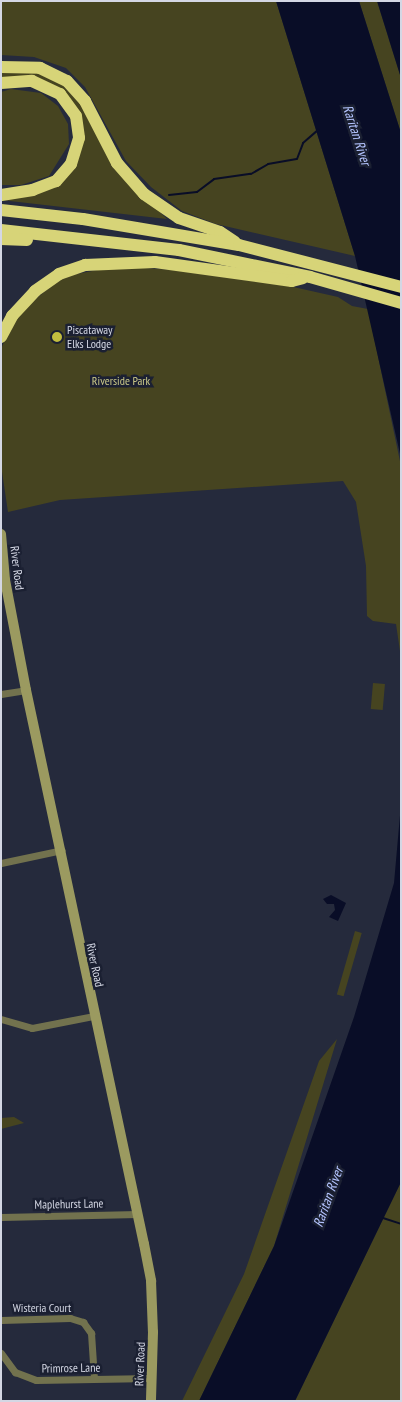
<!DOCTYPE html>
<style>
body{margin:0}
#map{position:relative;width:402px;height:1402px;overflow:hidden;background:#252a3c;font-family:"PT Sans Narrow",sans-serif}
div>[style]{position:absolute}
.green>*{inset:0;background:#464420;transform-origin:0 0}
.water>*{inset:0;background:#090d27}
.stream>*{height:2px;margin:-1px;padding:0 1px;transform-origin:1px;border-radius:1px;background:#090d27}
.street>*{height:7px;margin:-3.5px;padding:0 3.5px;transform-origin:3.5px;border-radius:3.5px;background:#72724e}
.secondary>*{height:10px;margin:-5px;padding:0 5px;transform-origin:5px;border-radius:5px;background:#9b9a60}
.highway>*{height:12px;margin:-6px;padding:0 6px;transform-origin:6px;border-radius:6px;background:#d7d478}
.dots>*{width:14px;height:14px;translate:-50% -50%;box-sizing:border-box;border:2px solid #1b2032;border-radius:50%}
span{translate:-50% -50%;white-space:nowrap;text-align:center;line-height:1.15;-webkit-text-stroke:5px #1b2032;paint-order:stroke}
.poi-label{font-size:12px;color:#d4d7e4}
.left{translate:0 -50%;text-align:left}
.park-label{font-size:12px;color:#cbc988}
.street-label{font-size:12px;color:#d4d7e4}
.water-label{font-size:14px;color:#b4c4ff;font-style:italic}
.frame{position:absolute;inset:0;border:2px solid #d4d7e4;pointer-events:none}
</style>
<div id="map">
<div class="green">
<i style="clip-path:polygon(1px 1px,276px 1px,355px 256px,216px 224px,182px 211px,151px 187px,126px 161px,85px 87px,66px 68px,34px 57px,1px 55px)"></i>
<i style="clip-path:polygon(359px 1px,377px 1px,401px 78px,401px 133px)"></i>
<i style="clip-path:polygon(37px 72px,59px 81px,81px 105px,111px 163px,167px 219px,1px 200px,76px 165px,69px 97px,1px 79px,1px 73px)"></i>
<i style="clip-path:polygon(11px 89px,41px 93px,58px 106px,68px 124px,69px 144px,49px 176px,21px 185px,1px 185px,1px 92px)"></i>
<i style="clip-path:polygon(119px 266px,173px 270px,289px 286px,338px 297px,352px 306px,368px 309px,401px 466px,401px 658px,396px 624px,373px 621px,367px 616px,366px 566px,356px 502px,343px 481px,60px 500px,8px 512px,1px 465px,1px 349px,10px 328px,27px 306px,55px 283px,71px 275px)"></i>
<i style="left:373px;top:683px;width:12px;height:26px;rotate:5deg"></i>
<i style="left:355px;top:931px;width:7px;height:66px;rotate:16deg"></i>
<i style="clip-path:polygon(337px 1039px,274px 1246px,199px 1401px,182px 1401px,244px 1274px,319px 1061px)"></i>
<i style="clip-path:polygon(14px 1117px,24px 1123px,1px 1129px,1px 1118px)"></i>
<i style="clip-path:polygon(401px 1182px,401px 1401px,295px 1401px)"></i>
</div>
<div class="water">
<i style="clip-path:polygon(276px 1px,359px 1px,401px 133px,401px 458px,355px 256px)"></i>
<i style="clip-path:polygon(377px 1px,401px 1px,401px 78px)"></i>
<i style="clip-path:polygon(401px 804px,401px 1182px,295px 1401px,199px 1401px,274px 1246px,354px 1017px,394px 883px)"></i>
<i style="clip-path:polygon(331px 895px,346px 903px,338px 921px,329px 917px,335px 910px,334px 904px,327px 904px,323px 899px)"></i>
</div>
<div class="stream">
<i style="left:169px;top:195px;width:28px;rotate:-6deg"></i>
<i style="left:197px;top:192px;width:21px;rotate:-37deg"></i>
<i style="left:214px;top:179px;width:37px;rotate:-8deg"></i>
<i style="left:251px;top:174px;width:20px;rotate:-30deg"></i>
<i style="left:268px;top:164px;width:29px;rotate:-10deg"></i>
<i style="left:297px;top:159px;width:17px;rotate:-69deg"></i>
<i style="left:303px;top:143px;width:20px;rotate:-41deg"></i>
<i style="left:383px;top:1218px;width:19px;rotate:18deg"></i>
</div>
<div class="street">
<i style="left:1px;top:694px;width:25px;rotate:-9deg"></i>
<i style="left:1px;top:863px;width:62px;rotate:-12deg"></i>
<i style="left:1px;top:1019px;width:32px;rotate:16deg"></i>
<i style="left:32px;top:1028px;width:62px;rotate:-11.1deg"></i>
<i style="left:1px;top:1217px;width:137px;rotate:-1.3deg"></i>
<i style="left:1px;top:1320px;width:69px;rotate:-1.7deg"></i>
<i style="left:70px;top:1318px;width:14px;rotate:17deg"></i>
<i style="left:83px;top:1322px;width:14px;rotate:54deg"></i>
<i style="left:91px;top:1333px;width:45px;rotate:86.2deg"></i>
<i style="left:1px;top:1353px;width:24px;rotate:54deg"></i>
<i style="left:15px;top:1372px;width:22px;rotate:21deg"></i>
<i style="left:36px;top:1380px;width:116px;rotate:-1deg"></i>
</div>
<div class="secondary">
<i style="left:1px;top:534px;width:46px;rotate:85deg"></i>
<i style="left:5px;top:580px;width:112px;rotate:79.2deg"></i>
<i style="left:26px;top:690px;width:566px;rotate:77.98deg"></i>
<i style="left:144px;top:1244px;width:38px;rotate:79deg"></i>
<i style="left:151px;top:1281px;width:51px;rotate:87.8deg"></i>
<i style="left:153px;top:1332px;width:69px;rotate:91.7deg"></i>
</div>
<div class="highway">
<i style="left:1px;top:67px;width:39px;rotate:1deg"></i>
<i style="left:40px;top:68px;width:30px;rotate:26deg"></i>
<i style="left:67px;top:81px;width:27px;rotate:48deg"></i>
<i style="left:85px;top:101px;width:70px;rotate:62.7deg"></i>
<i style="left:117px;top:163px;width:41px;rotate:48.9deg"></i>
<i style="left:144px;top:194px;width:42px;rotate:34.4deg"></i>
<i style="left:179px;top:218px;width:43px;rotate:18.9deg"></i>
<i style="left:220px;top:232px;width:18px;rotate:34deg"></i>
<i style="left:1px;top:83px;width:31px;rotate:-4deg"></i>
<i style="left:32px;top:81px;width:31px;rotate:25deg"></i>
<i style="left:60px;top:94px;width:27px;rotate:54deg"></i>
<i style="left:76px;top:116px;width:22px;rotate:82deg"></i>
<i style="left:79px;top:138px;width:27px;rotate:107deg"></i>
<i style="left:71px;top:164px;width:23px;rotate:131deg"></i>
<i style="left:56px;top:181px;width:25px;rotate:159deg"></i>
<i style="left:33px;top:190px;width:32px;rotate:171deg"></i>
<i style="left:1px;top:210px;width:82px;rotate:6.3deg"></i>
<i style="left:83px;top:219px;width:158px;rotate:9.5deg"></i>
<i style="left:239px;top:245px;width:167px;rotate:14.5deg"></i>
<i style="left:1px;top:230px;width:179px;rotate:6.4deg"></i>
<i style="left:179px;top:250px;width:134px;rotate:11.6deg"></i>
<i style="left:310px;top:277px;width:95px;rotate:15.9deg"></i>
<i style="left:1px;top:239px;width:26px;rotate:2deg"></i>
<i style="left:1px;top:337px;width:24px;rotate:-62deg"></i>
<i style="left:12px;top:316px;width:34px;rotate:-47deg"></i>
<i style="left:35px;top:291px;width:29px;rotate:-35deg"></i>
<i style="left:59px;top:274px;width:28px;rotate:-19deg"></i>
<i style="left:85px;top:265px;width:70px;rotate:-2.5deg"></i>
<i style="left:155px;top:262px;width:138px;rotate:7.9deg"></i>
<i style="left:292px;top:281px;width:11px;rotate:-15deg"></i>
</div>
<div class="dots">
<i style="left:57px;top:337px;background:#c2bd3f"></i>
</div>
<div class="poi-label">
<span class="left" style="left:67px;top:337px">Piscataway<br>Elks Lodge</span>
</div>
<div class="park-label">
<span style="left:121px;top:381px">Riverside Park</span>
</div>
<div class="street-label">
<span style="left:17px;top:568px;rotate:83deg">River Road</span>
<span style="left:95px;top:965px;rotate:78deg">River Road</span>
<span style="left:69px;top:1204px;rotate:-1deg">Maplehurst Lane</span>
<span style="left:42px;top:1308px">Wisteria Court</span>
<span style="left:140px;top:1364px;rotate:-88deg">River Road</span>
<span style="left:71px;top:1368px;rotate:-1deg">Primrose Lane</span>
</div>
<div class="water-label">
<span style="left:357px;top:135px;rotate:72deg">Raritan River</span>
<span style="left:328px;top:1197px;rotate:-70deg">Raritan River</span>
</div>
<div class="frame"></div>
</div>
